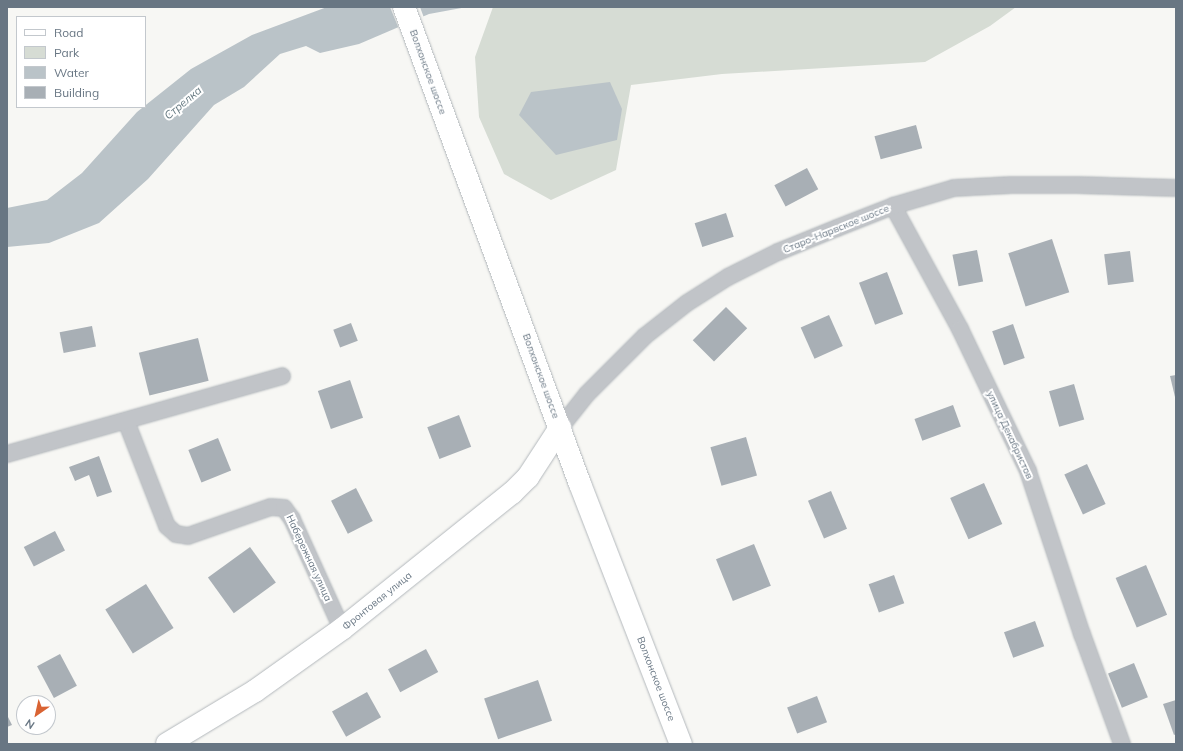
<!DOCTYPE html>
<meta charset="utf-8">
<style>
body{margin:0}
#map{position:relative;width:1183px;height:751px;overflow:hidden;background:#f7f7f4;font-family:Mulish,sans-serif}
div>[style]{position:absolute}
.green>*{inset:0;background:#d6dcd4}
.water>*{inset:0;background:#bac3c8}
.pier>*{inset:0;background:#f7f7f4}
.building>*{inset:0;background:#a8afb5;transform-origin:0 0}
.roads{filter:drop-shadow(0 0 1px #b3b8bc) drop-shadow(0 0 1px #b3b8bc)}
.street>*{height:16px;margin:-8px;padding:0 8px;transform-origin:8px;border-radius:8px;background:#c1c4c8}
.secondary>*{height:22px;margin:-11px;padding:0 11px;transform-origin:11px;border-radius:11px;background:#fff}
span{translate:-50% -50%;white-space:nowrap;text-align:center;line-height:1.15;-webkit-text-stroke:4px #fff;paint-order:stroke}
.street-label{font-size:10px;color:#687683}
.water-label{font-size:11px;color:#63777f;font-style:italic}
.frame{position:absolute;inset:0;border:8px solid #687683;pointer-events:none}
.legend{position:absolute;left:16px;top:16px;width:130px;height:92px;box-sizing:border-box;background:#fff;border:1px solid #c3c8cd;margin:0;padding:5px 7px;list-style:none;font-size:12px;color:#687683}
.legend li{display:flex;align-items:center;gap:8px;height:20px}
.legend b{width:20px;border:1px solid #c3c8cd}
.north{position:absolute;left:16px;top:695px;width:40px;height:40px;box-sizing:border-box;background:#fff;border:1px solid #c3c8cd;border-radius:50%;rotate:214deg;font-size:11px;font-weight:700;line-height:16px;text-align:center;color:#687683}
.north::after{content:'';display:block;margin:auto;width:14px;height:18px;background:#d96333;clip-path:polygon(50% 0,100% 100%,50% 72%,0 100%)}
</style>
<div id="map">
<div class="green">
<i style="clip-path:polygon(493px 7px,1016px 7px,990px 26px,925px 62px,722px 74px,631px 85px,616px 170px,551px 200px,504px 174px,479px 117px,475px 57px)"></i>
</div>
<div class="water">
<i style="clip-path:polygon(327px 7px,467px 7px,429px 14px,359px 44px,320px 53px,306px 46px,280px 54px,244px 87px,214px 105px,148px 179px,99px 223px,49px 243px,7px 247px,7px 208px,47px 200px,82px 173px,137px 112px,191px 69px,252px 35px)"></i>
<i style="clip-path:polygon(610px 82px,622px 109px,617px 140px,556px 155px,519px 115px,531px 92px)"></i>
</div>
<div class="pier">
<i style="clip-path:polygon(390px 7px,420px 7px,424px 18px,399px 29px)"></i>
</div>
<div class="building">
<i style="left:916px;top:125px;width:24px;height:43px;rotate:75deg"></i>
<i style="left:807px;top:168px;width:24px;height:37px;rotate:62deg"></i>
<i style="left:726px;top:213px;width:25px;height:33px;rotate:72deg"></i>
<i style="left:1052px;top:239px;width:56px;height:46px;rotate:72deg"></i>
<i style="left:977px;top:250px;width:32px;height:25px;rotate:79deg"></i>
<i style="left:1130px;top:251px;width:31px;height:26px;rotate:83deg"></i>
<i style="left:887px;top:272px;width:45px;height:30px;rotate:69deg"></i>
<i style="left:726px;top:307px;width:30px;height:47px;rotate:45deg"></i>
<i style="left:829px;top:315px;width:34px;height:31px;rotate:66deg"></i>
<i style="left:351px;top:323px;width:19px;height:19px;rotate:69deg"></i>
<i style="left:1013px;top:324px;width:36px;height:22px;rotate:71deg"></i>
<i style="left:92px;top:326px;width:21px;height:33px;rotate:79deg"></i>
<i style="left:198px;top:338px;width:44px;height:61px;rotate:76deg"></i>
<i style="clip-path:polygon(1176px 375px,1176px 397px,1175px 397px,1170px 376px)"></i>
<i style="left:350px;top:380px;width:40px;height:34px;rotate:71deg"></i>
<i style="left:1074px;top:384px;width:37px;height:26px;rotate:74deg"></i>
<i style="left:953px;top:405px;width:23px;height:41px;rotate:70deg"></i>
<i style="left:459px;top:415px;width:34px;height:34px;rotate:69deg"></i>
<i style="left:746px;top:437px;width:40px;height:37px;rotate:74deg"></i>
<i style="left:218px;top:438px;width:35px;height:32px;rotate:68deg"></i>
<i style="clip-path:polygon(99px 456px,112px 492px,97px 497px,89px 475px,75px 481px,69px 467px)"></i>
<i style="left:1087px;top:464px;width:44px;height:25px;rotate:65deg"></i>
<i style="left:984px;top:483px;width:45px;height:37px;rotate:66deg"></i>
<i style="left:356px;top:488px;width:37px;height:28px;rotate:63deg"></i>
<i style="left:831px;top:491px;width:41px;height:25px;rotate:67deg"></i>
<i style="left:55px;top:531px;width:22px;height:35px;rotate:63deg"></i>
<i style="left:754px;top:544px;width:45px;height:41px;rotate:68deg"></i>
<i style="left:250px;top:547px;width:44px;height:52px;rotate:54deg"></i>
<i style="left:1146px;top:565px;width:54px;height:33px;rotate:67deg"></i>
<i style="left:894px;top:575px;width:30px;height:27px;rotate:70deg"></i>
<i style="left:146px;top:584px;width:52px;height:48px;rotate:58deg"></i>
<i style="left:1035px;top:621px;width:27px;height:33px;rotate:70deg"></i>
<i style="left:426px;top:649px;width:26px;height:43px;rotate:62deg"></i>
<i style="left:60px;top:654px;width:36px;height:26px;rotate:62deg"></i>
<i style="left:1134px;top:663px;width:37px;height:28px;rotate:68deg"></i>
<i style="left:538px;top:680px;width:43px;height:57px;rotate:71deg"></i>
<i style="left:367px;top:692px;width:29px;height:40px;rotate:61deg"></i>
<i style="left:817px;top:696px;width:28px;height:32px;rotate:69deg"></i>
<i style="clip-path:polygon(1176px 700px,1176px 734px,1174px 735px,1163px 704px)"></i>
<i style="clip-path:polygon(7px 715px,12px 725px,7px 727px)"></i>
</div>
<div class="roads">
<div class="street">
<i style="left:893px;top:206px;width:140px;rotate:61.4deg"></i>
<i style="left:960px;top:329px;width:157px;rotate:64.4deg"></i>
<i style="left:1028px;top:471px;width:172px;rotate:71.7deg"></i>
<i style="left:1082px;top:634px;width:117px;rotate:70deg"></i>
<i style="left:126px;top:421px;width:113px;rotate:68.7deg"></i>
<i style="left:167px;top:526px;width:12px;rotate:42deg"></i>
<i style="left:176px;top:534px;width:12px;rotate:9deg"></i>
<i style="left:188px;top:536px;width:88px;rotate:-19.3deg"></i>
<i style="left:271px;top:507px;width:13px;rotate:4deg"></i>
<i style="left:284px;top:508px;width:14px;rotate:54deg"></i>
<i style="left:292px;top:519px;width:121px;rotate:65.6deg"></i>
<i style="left:560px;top:428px;width:43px;rotate:-51.5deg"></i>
<i style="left:587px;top:394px;width:82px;rotate:-45deg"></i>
<i style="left:645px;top:336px;width:53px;rotate:-38.2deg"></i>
<i style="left:687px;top:303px;width:49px;rotate:-32.4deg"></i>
<i style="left:728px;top:277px;width:56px;rotate:-26.6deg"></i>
<i style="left:778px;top:252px;width:64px;rotate:-22.1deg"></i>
<i style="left:837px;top:228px;width:60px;rotate:-21.4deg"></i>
<i style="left:893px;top:206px;width:64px;rotate:-16.4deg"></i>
<i style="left:954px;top:188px;width:57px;rotate:-3deg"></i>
<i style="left:1011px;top:185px;width:67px"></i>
<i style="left:1078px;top:185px;width:98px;rotate:1.8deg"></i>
<i style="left:7px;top:454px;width:286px;rotate:-15.8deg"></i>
</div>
<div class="secondary">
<i style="left:404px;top:7px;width:508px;rotate:69.75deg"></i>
<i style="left:580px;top:484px;width:279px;rotate:68.8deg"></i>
<i style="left:167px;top:744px;width:103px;rotate:-31.1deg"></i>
<i style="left:255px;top:691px;width:107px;rotate:-35.5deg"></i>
<i style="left:342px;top:629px;width:218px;rotate:-38.7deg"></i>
<i style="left:512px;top:493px;width:23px;rotate:-45deg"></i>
<i style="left:528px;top:477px;width:59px;rotate:-56.9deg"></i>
</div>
</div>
<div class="street-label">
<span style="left:428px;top:72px;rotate:70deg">Волхонское шоссе</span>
<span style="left:836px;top:229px;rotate:-22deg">Старо-Нарвское шоссе</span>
<span style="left:541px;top:376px;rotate:70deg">Волхонское шоссе</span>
<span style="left:1010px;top:435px;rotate:65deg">улица Декабристов</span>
<span style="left:309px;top:558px;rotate:65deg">Набережная улица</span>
<span style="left:377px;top:601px;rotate:-39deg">Фронтовая улица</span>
<span style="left:656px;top:679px;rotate:69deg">Волхонское шоссе</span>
</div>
<div class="water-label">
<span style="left:183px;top:103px;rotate:-40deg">Стрелка</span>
</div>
<div class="frame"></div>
<ul class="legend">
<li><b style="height:5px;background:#fff"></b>Road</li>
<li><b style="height:11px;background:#d6dcd4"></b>Park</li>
<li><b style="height:11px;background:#bac3c8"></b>Water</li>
<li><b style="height:11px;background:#a8afb5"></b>Building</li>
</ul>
<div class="north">N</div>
</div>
